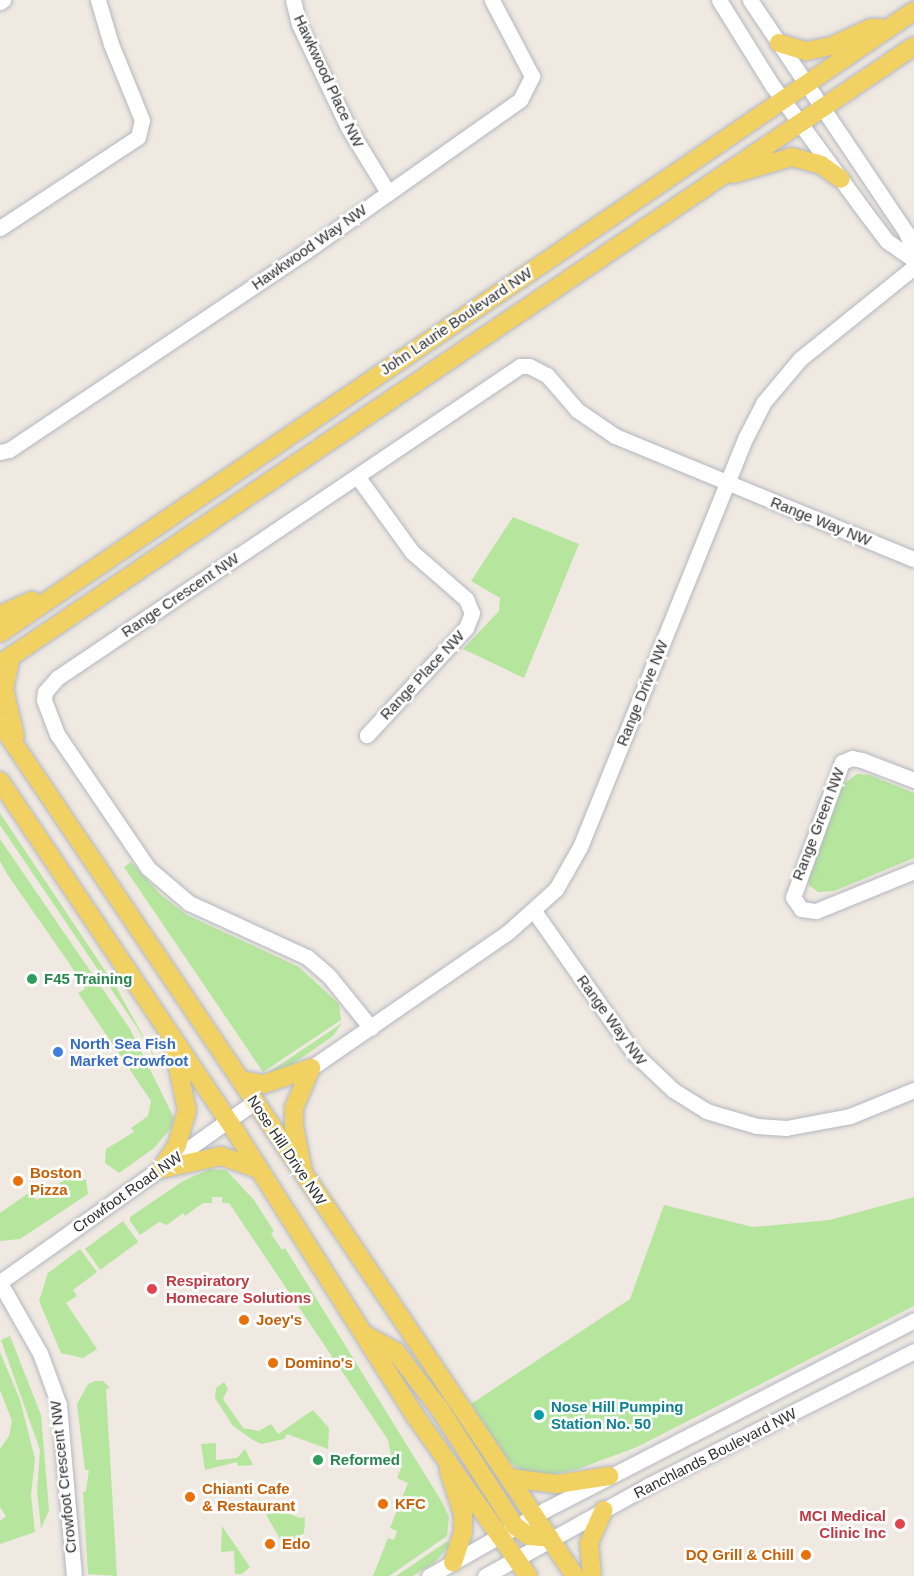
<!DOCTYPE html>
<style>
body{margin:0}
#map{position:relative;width:914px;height:1576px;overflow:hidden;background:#efe9e1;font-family:Helvetica,sans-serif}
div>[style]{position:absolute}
.green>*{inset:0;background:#b6e59e;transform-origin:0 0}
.roads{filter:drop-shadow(0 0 2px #b4b7c1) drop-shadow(0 0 2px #b4b7c1)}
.minor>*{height:15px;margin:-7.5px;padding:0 7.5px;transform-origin:7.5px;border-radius:7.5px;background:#fff}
.major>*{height:18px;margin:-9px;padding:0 9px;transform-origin:9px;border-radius:9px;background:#f2d163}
.dots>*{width:16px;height:16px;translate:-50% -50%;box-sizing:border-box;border:3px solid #fff;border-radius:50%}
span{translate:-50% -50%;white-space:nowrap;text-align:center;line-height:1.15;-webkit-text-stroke:5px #fff;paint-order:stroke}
.street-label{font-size:15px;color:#2e2e2e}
.leisure-label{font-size:15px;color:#27864d;font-weight:700}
.left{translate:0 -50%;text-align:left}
.shop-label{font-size:15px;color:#366cbe;font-weight:700}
.food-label{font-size:15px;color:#c56008;font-weight:700}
.right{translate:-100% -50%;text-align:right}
.health-label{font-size:15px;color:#be3a42;font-weight:700}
.culture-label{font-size:15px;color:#0d838f;font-weight:700}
</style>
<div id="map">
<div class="green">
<i style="clip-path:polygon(513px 517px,579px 544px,524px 678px,463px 649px,499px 611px,500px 598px,471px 581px)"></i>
<i style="clip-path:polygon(857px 774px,870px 775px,914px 793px,914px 858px,834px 891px,818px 892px,809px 885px,807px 876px,842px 785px)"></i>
<i style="clip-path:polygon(0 813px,116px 987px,169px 1083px,136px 1026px,0 825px)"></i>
<i style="clip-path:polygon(0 839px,130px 1029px,174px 1118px,171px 1128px,154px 1148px,119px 1173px,105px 1163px,106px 1149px,134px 1132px,131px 1128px,148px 1116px,151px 1101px,78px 993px,85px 989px,69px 963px,7px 874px,0 861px)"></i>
<i style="clip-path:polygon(131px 862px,161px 895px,187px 915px,299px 967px,339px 1004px,341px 1020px,263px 1072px,124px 867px)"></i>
<i style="clip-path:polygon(342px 1023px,333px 1036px,291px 1065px,265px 1075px)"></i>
<i style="clip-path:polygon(210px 1169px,226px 1170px,254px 1200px,274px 1231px,271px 1234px,282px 1250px,285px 1248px,442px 1502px,449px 1517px,447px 1536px,389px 1576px,373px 1576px,388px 1538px,394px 1540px,397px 1531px,390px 1528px,408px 1483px,397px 1478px,401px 1468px,391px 1455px,388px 1440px,229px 1203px,222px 1203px,222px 1197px,212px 1197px,212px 1203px,203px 1203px,185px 1216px,183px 1213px,167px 1225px,159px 1222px,140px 1235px,130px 1221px,130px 1217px,183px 1181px)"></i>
<i style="clip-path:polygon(72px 1174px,86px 1180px,88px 1194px,20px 1239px,0 1241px,0 1213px,30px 1192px,37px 1200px)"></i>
<i style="clip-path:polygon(914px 1197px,914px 1306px,637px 1447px,578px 1469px,541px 1477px,522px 1472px,508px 1460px,471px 1404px,630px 1299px,664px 1205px,753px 1227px,830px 1220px)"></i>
<i style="left:123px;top:1221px;width:26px;height:47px;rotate:54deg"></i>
<i style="clip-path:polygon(80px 1249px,97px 1272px,73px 1290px,77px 1296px,66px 1303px,97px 1349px,83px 1358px,61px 1353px,39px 1301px,48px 1273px)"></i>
<i style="clip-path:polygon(10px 1336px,41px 1415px,49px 1510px,41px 1529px,37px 1490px,40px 1450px,1px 1340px)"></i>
<i style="clip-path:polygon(0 1352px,20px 1400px,35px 1459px,31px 1495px,35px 1532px,0 1544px,0 1521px,6px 1516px,0 1507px,0 1449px,9px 1436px,12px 1421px,0 1390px)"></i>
<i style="clip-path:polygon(95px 1381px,103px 1381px,110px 1388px,106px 1389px,117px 1576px,88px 1574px,83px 1492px,86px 1491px,89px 1470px,85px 1470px,77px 1404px,88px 1384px)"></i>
<i style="clip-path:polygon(224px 1382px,228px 1389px,223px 1399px,243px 1428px,259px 1431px,271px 1424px,278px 1434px,313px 1410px,329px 1428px,328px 1449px,287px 1434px,284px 1439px,261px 1444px,253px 1440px,233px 1426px,215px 1398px,216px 1388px)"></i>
<i style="clip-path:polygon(216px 1443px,216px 1460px,237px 1458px,245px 1449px,253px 1465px,238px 1466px,237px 1462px,205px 1470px,201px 1444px)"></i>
<i style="clip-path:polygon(257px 1499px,299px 1518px,305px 1517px,304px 1533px,284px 1546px)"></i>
<i style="clip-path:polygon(222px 1526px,250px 1567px,242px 1574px,235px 1574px,234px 1551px,221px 1552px)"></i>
<i style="clip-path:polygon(446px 1542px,452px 1543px,434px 1563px,413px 1576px,396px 1576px)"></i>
</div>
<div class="roads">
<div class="minor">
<i style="left:293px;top:0;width:25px;rotate:76deg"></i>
<i style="left:299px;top:24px;width:114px;rotate:64.6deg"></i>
<i style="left:348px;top:127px;width:75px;rotate:58.6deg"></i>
<i style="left:719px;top:0;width:100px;rotate:58.1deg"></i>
<i style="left:772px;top:85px;width:162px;rotate:53.8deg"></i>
<i style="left:868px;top:216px;width:31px;rotate:53deg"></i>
<i style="left:887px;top:241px;width:33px;rotate:35deg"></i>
<i style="left:750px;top:0;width:280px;rotate:56.1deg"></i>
<i style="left:906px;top:232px;width:22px;rotate:69deg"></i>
<i style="left:0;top:2px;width:4px;rotate:-34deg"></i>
<i style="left:0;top:228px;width:165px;rotate:-33.4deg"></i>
<i style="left:138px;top:137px;width:17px;rotate:-77deg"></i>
<i style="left:142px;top:120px;width:82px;rotate:-112.2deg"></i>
<i style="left:111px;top:44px;width:46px;rotate:-106.5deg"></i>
<i style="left:0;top:452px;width:9px;rotate:-13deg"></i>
<i style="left:9px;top:450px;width:358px;rotate:-33.8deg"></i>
<i style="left:306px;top:251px;width:262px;rotate:-35.2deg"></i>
<i style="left:520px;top:100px;width:27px;rotate:-63deg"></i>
<i style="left:532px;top:76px;width:86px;rotate:-117.8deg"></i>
<i style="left:357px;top:476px;width:94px;rotate:54.1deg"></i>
<i style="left:412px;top:552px;width:72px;rotate:41deg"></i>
<i style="left:466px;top:599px;width:15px;rotate:67deg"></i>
<i style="left:472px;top:613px;width:16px;rotate:112deg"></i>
<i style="left:466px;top:628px;width:146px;rotate:132.8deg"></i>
<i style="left:914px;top:780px;width:56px;rotate:-159deg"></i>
<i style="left:862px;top:760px;width:10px;rotate:-169deg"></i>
<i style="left:852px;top:758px;width:11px;rotate:158deg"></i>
<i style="left:842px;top:762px;width:144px;rotate:109.9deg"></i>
<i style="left:793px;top:897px;width:14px;rotate:56deg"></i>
<i style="left:801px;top:909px;width:15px;rotate:8deg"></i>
<i style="left:816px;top:911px;width:106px;rotate:-22.2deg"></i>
<i style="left:534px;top:911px;width:172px;rotate:54.9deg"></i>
<i style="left:633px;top:1052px;width:55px;rotate:43.5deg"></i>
<i style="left:673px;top:1090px;width:39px;rotate:32deg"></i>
<i style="left:706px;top:1111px;width:53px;rotate:16.4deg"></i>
<i style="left:757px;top:1126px;width:29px;rotate:4deg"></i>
<i style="left:786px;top:1128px;width:65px;rotate:-10.6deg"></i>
<i style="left:850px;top:1116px;width:69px;rotate:-22.1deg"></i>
<i style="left:371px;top:1028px;width:67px;rotate:-128.9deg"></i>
<i style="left:329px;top:976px;width:29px;rotate:-139deg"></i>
<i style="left:307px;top:957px;width:130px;rotate:-155.4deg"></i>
<i style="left:189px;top:903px;width:54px;rotate:-139.5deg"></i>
<i style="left:148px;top:868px;width:162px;rotate:-124.2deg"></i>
<i style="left:57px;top:734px;width:36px;rotate:-111deg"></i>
<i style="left:44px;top:700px;width:8px;rotate:-83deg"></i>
<i style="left:45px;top:692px;width:18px;rotate:-49deg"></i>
<i style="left:57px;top:678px;width:558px;rotate:-33.97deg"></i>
<i style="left:520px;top:366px;width:9px"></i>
<i style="left:529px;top:366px;width:20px;rotate:27deg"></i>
<i style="left:547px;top:375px;width:46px;rotate:49.4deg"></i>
<i style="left:577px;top:410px;width:46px;rotate:34.4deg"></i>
<i style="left:615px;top:436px;width:323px;rotate:22.4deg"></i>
<i style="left:311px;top:1068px;width:238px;rotate:-34.6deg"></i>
<i style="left:507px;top:933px;width:66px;rotate:-41.9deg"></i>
<i style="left:556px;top:889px;width:48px;rotate:-60.3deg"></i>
<i style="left:580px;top:847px;width:442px;rotate:-68deg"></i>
<i style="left:746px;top:437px;width:38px;rotate:-63deg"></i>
<i style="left:763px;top:403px;width:57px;rotate:-49.9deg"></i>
<i style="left:800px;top:359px;width:146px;rotate:-38.9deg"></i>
<i style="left:0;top:1282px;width:311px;rotate:-35.3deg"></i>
<i style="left:0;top:1283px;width:81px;rotate:60.3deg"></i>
<i style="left:40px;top:1353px;width:55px;rotate:69.9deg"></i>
<i style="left:59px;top:1405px;width:172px;rotate:85deg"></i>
<i style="left:429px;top:1576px;width:133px;rotate:-29.6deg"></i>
<i style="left:545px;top:1510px;width:415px;rotate:-27.2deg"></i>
<i style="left:485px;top:1576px;width:188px;rotate:-29deg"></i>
<i style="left:649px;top:1485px;width:297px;rotate:-26.8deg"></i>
</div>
<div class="major">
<i style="left:779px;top:43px;width:28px;rotate:17deg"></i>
<i style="left:806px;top:51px;width:26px;rotate:-11deg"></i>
<i style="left:832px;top:46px;width:43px;rotate:-24.8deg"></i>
<i style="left:871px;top:28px;width:10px"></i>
<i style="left:733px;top:174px;width:61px;rotate:-16.1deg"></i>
<i style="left:792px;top:157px;width:30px;rotate:15deg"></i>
<i style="left:821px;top:165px;width:24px;rotate:35deg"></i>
<i style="left:0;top:615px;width:35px;rotate:-24deg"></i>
<i style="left:0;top:633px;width:1106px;rotate:-34.24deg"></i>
<i style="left:11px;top:656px;width:34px;rotate:102deg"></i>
<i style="left:4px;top:689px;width:48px;rotate:76.8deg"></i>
<i style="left:0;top:664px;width:1103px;rotate:-34.06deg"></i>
<i style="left:0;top:723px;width:1029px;rotate:56.02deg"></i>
<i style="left:0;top:781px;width:425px;rotate:56.1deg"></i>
<i style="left:237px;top:1134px;width:335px;rotate:57.7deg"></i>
<i style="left:416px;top:1417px;width:194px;rotate:54.8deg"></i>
<i style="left:241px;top:1080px;width:23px;rotate:10deg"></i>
<i style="left:264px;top:1084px;width:50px;rotate:-18.8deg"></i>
<i style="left:161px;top:1169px;width:29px;rotate:-56deg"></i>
<i style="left:177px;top:1145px;width:36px;rotate:-74deg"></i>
<i style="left:187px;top:1110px;width:62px;rotate:-102deg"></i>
<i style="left:161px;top:1169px;width:61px;rotate:-12.2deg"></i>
<i style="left:221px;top:1156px;width:39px;rotate:19deg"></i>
<i style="left:303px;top:1171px;width:46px;rotate:-101.3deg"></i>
<i style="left:294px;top:1126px;width:18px;rotate:-90deg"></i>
<i style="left:294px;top:1108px;width:43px;rotate:-67deg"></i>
<i style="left:364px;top:1334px;width:37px;rotate:29deg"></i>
<i style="left:396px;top:1352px;width:71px;rotate:52.5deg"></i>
<i style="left:439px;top:1408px;width:140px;rotate:57.2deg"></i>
<i style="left:515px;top:1526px;width:17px;rotate:36deg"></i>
<i style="left:529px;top:1536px;width:21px;rotate:5deg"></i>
<i style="left:449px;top:1471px;width:45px;rotate:72deg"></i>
<i style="left:463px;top:1514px;width:18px;rotate:90deg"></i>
<i style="left:463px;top:1532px;width:32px;rotate:108deg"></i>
<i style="left:510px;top:1478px;width:47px;rotate:7.3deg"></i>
<i style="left:557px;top:1484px;width:53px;rotate:-8.7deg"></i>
<i style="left:592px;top:1576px;width:33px;rotate:-95deg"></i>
<i style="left:589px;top:1543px;width:36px;rotate:-66deg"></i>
</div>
</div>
<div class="dots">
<i style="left:32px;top:979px;background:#2e9e5b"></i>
<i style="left:58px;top:1052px;background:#3f7fe0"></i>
<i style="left:18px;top:1181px;background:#e8710a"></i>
<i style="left:152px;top:1289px;background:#e0444e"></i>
<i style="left:244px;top:1320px;background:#e8710a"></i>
<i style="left:273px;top:1363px;background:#e8710a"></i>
<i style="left:539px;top:1415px;background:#0f9aa8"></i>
<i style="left:318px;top:1460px;background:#2e9e5b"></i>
<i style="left:190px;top:1497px;background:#e8710a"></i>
<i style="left:383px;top:1504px;background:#e8710a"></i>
<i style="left:900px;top:1524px;background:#e0444e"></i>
<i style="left:270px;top:1544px;background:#e8710a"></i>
<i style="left:806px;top:1555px;background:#e8710a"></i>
</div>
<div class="street-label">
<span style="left:329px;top:81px;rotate:65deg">Hawkwood Place NW</span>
<span style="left:309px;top:247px;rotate:-35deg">Hawkwood Way NW</span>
<span style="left:456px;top:321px;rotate:-34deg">John Laurie Boulevard NW</span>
<span style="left:821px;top:521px;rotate:22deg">Range Way NW</span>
<span style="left:180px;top:595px;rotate:-34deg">Range Crescent NW</span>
<span style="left:422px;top:675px;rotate:-47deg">Range Place NW</span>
<span style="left:642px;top:693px;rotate:-68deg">Range Drive NW</span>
<span style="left:818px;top:824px;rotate:-69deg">Range Green NW</span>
<span style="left:612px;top:1020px;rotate:54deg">Range Way NW</span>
<span style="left:287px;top:1150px;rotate:56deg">Nose Hill Drive NW</span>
<span style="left:127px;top:1192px;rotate:-35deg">Crowfoot Road NW</span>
<span style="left:715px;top:1453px;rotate:-27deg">Ranchlands Boulevard NW</span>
<span style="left:63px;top:1477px;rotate:-96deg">Crowfoot Crescent NW</span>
</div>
<div class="leisure-label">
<span class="left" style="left:44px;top:979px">F45 Training</span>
<span class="left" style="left:330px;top:1460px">Reformed</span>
</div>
<div class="shop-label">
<span class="left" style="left:70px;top:1052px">North Sea Fish<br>Market Crowfoot</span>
</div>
<div class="food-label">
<span class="left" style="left:30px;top:1181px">Boston<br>Pizza</span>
<span class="left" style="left:256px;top:1320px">Joey's</span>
<span class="left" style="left:285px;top:1363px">Domino's</span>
<span class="left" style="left:202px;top:1497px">Chianti Cafe<br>&amp; Restaurant</span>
<span class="left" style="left:395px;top:1504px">KFC</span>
<span class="left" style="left:282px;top:1544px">Edo</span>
<span class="right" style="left:794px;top:1555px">DQ Grill &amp; Chill</span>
</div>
<div class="health-label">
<span class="left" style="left:166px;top:1289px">Respiratory<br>Homecare Solutions</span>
<span class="right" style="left:886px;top:1524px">MCI Medical<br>Clinic Inc</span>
</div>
<div class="culture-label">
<span class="left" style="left:551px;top:1415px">Nose Hill Pumping<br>Station No. 50</span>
</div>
</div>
